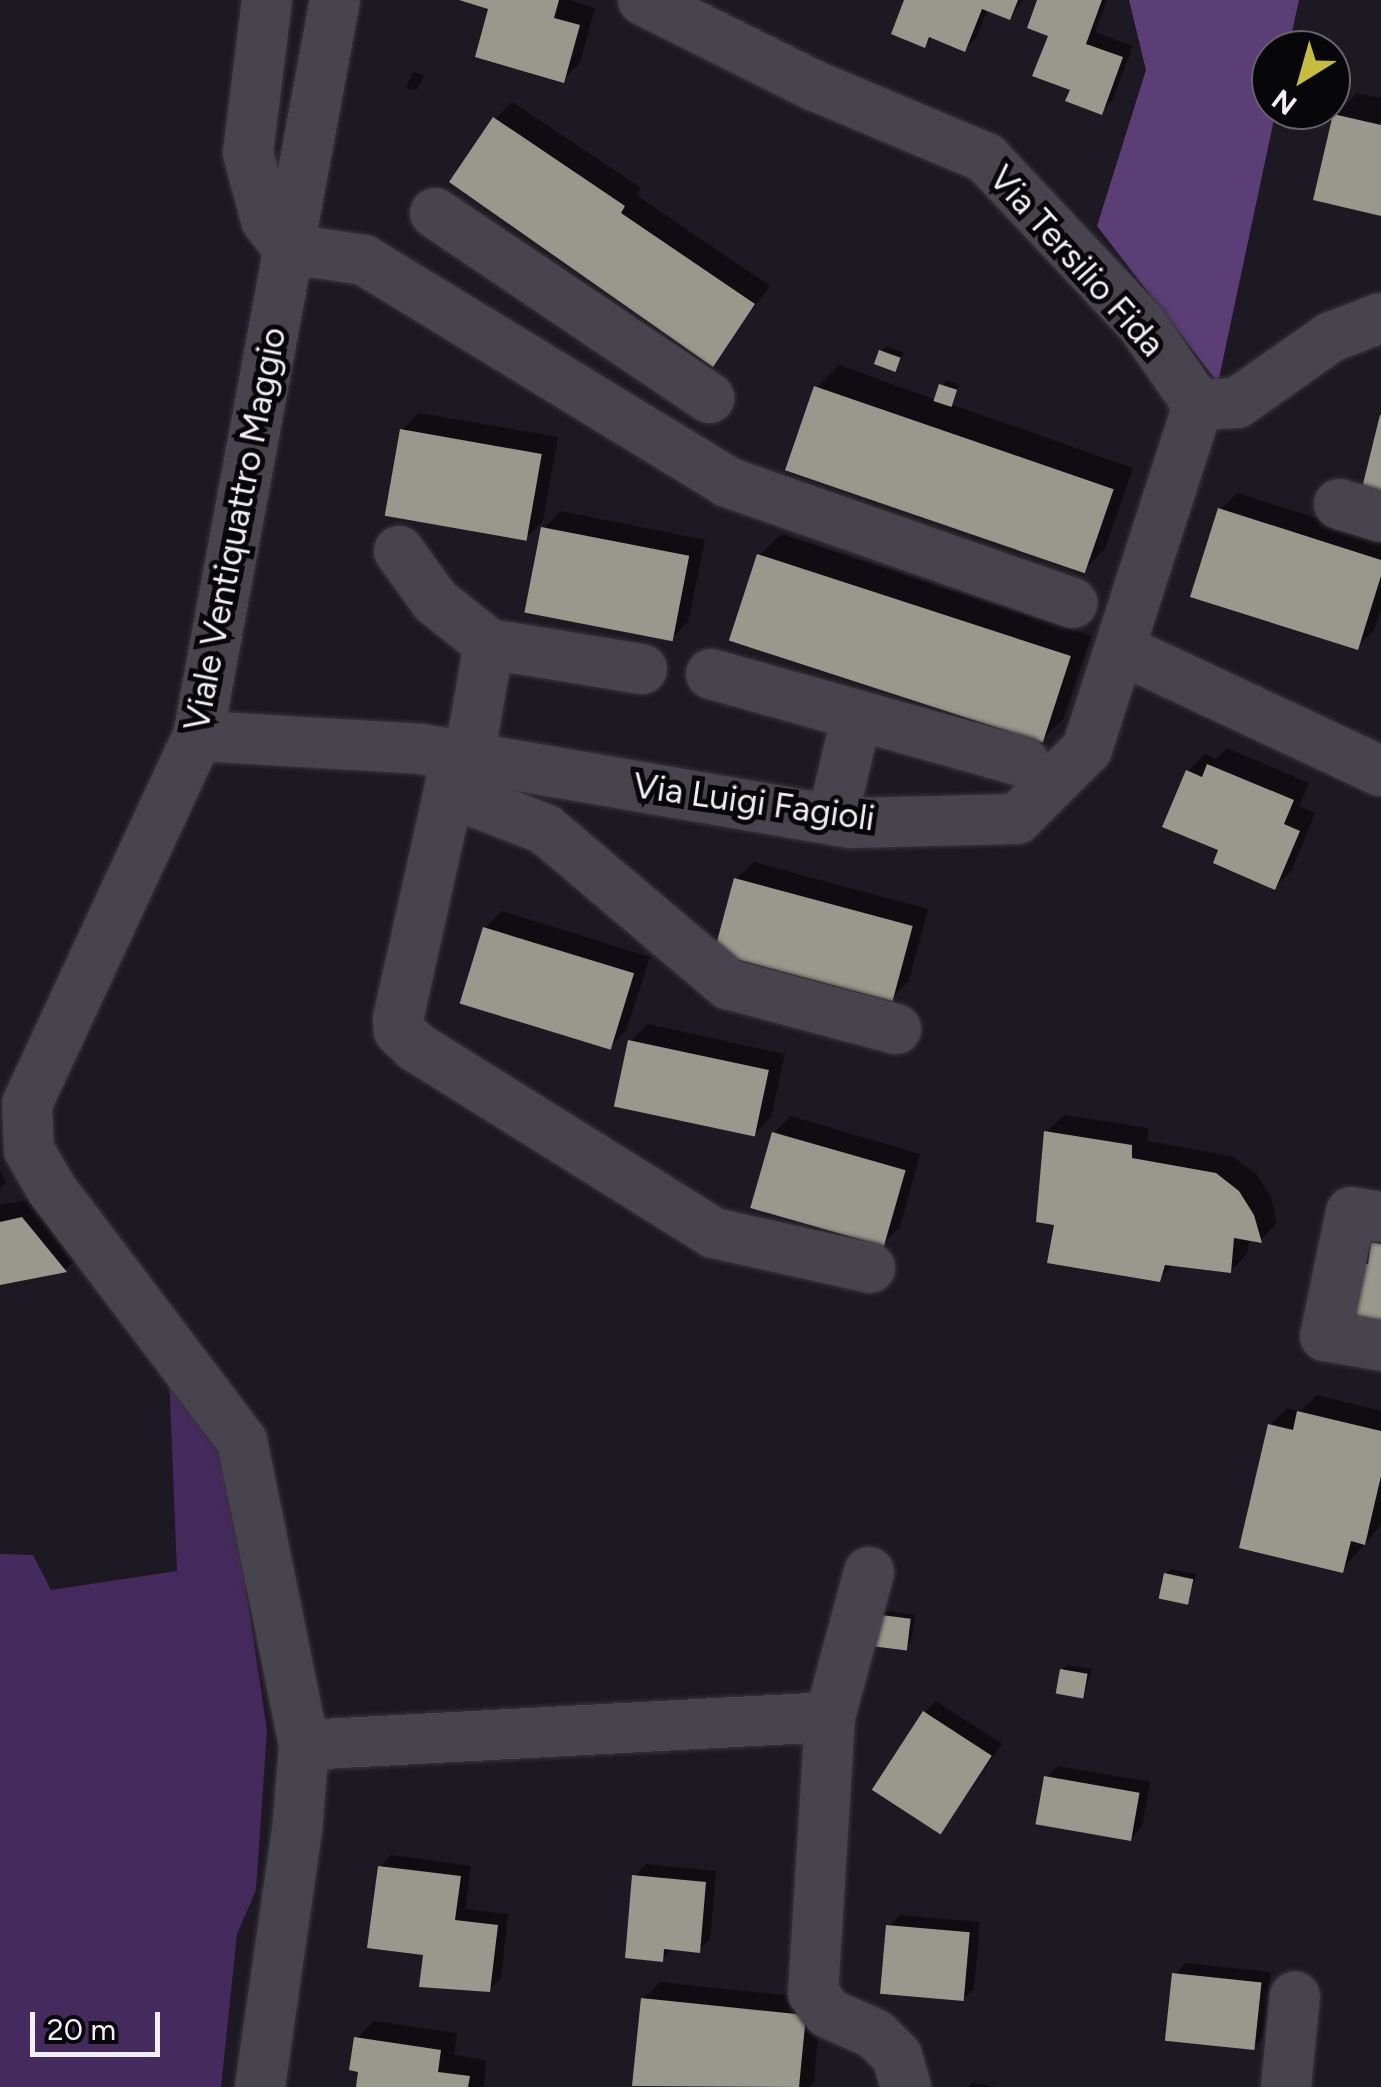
<!DOCTYPE html>
<style>
body{margin:0}
#map{position:relative;width:1381px;height:2087px;overflow:hidden;background:#1d1922;font-family:Figtree,sans-serif}
div>[style]{position:absolute}
.green>*{inset:0;background:#452a5d}
.forest>*{inset:0;background:#5b3e76}
.shadow>*{inset:0;background:#0007}
.building>*{inset:0;background:#98988c;transform-origin:0 0}
.roads{filter:drop-shadow(0 0 2px #37343a) drop-shadow(0 0 2px #37343a)}
.minor>*{height:50px;margin:-25px;padding:0 25px;transform-origin:25px;border-radius:25px;background:#48444e}
span{translate:-50% -50%;white-space:nowrap;text-align:center;line-height:1.15;-webkit-text-stroke:10px #070609;paint-order:stroke}
.street-label{font-size:35px;color:#f1eff5}
.north{position:absolute;left:1251px;top:30px;width:100px;height:100px;box-sizing:border-box;background:#070609;border:2px solid #656367;border-radius:50%;rotate:217deg;font-size:28px;font-weight:700;line-height:40px;text-align:center;color:#f1eff5}
.north::after{content:'';display:block;margin:auto;width:35px;height:45px;background:#c6bc3d;clip-path:polygon(50% 0,100% 100%,50% 72%,0 100%)}
.scale{position:absolute;left:30px;top:2012px;width:130px;height:45px;box-sizing:border-box;border:5px solid #f1eff5;border-top:0;padding-left:12px;font-size:30px;line-height:35px;white-space:nowrap;color:#f1eff5;-webkit-text-stroke:8px #070609;paint-order:stroke}
</style>
<div id="map">
<div class="green">
<i style="clip-path:polygon(169px 1374px,228px 1469px,267px 1730px,256px 1890px,237px 1934px,221px 2087px,0 2087px,0 1554px,33px 1555px,51px 1590px,177px 1571px)"></i>
</div>
<div class="forest">
<i style="clip-path:polygon(1129px 0,1299px 0,1288px 50px,1271px 50px,1271px 110px,1276px 110px,1218px 383px,1097px 226px,1146px 70px)"></i>
</div>
<div class="shadow">
<i style="clip-path:polygon(464px 0,570px 0,595px 8px,580px 63px,563px 80px,491px 7px)"></i>
<i style="clip-path:polygon(907px 0,1023px 0,1010px 17px,988px 8px,976px 38px,965px 49px,933px 36px,925px 45px)"></i>
<i style="clip-path:polygon(1040px 0,1107px 0,1095px 32px,1133px 46px,1112px 101px,1101px 112px,1073px 89px)"></i>
<i style="clip-path:polygon(413px 72px,424px 75px,417px 90px,406px 88px)"></i>
<i style="clip-path:polygon(1357px 93px,1381px 98px,1381px 213px,1335px 115px)"></i>
<i style="clip-path:polygon(512px 102px,641px 188px,636px 195px,770px 286px,712px 363px,495px 119px)"></i>
<i style="clip-path:polygon(886px 346px,904px 353px,896px 369px,881px 351px)"></i>
<i style="clip-path:polygon(839px 365px,936px 400px,946px 380px,960px 385px,950px 404px,1133px 468px,1105px 549px,1083px 571px,816px 388px)"></i>
<i style="clip-path:polygon(419px 413px,558px 437px,543px 521px,526px 538px,402px 430px)"></i>
<i style="clip-path:polygon(1237px 493px,1381px 538px,1381px 609px,1374px 630px,1357px 647px,1220px 510px)"></i>
<i style="clip-path:polygon(561px 511px,705px 540px,688px 622px,671px 639px,544px 528px)"></i>
<i style="clip-path:polygon(781px 534px,1091px 636px,1063px 719px,1041px 741px,759px 556px)"></i>
<i style="clip-path:polygon(1227px 748px,1309px 783px,1299px 806px,1315px 813px,1292px 870px,1275px 887px,1222px 849px,1188px 771px,1205px 754px,1216px 759px)"></i>
<i style="clip-path:polygon(754px 862px,928px 909px,909px 981px,891px 999px,736px 879px)"></i>
<i style="clip-path:polygon(502px 911px,650px 957px,626px 1031px,609px 1048px,485px 928px)"></i>
<i style="clip-path:polygon(648px 1024px,785px 1054px,771px 1117px,754px 1135px,631px 1041px)"></i>
<i style="clip-path:polygon(1064px 1115px,1148px 1128px,1148px 1141px,1234px 1157px,1256px 1174px,1271px 1197px,1277px 1223px,1261px 1240px,1249px 1238px,1248px 1253px,1231px 1271px,1174px 1264px,1159px 1279px,1057px 1223px,1046px 1132px)"></i>
<i style="clip-path:polygon(791px 1116px,920px 1154px,900px 1227px,883px 1244px,774px 1133px)"></i>
<i style="clip-path:polygon(0 1170px,6px 1182px,0 1188px)"></i>
<i style="clip-path:polygon(44px 1197px,87px 1248px,65px 1270px,0 1282px,0 1205px)"></i>
<i style="clip-path:polygon(1317px 1395px,1381px 1411px,1381px 1525px,1342px 1570px,1270px 1425px,1287px 1408px,1300px 1411px)"></i>
<i style="clip-path:polygon(1171px 1569px,1197px 1574px,1187px 1602px,1166px 1574px)"></i>
<i style="clip-path:polygon(881px 1610px,915px 1615px,911px 1643px,906px 1648px,872px 1644px)"></i>
<i style="clip-path:polygon(1068px 1665px,1092px 1669px,1084px 1695px,1062px 1670px)"></i>
<i style="clip-path:polygon(936px 1701px,1002px 1744px,941px 1832px,924px 1713px)"></i>
<i style="clip-path:polygon(1058px 1766px,1150px 1782px,1142px 1827px,1130px 1839px,1046px 1778px)"></i>
<i style="clip-path:polygon(391px 1855px,471px 1866px,465px 1909px,508px 1914px,501px 1978px,489px 1989px,426px 1953px,380px 1867px)"></i>
<i style="clip-path:polygon(646px 1864px,716px 1871px,710px 1939px,699px 1950px,674px 1948px,662px 1959px,635px 1876px)"></i>
<i style="clip-path:polygon(900px 1915px,980px 1922px,974px 1989px,962px 2000px,889px 1926px)"></i>
<i style="clip-path:polygon(1186px 1963px,1271px 1972px,1263px 2038px,1252px 2049px,1175px 1974px)"></i>
<i style="clip-path:polygon(660px 1982px,821px 1999px,814px 2082px,809px 2087px,635px 2083px,643px 1999px)"></i>
<i style="clip-path:polygon(374px 2021px,457px 2033px,454px 2055px,486px 2060px,484px 2087px,359px 2087px,357px 2038px)"></i>
<i style="clip-path:polygon(972px 2083px,998px 2087px,968px 2087px)"></i>
</div>
<div class="building">
<i style="clip-path:polygon(459px 0,559px 0,554px 18px,580px 25px,564px 83px,475px 57px,488px 9px)"></i>
<i style="clip-path:polygon(904px 0,1018px 0,1010px 20px,982px 9px,965px 52px,929px 37px,925px 48px,891px 34px)"></i>
<i style="clip-path:polygon(1037px 0,1102px 0,1086px 44px,1123px 57px,1102px 115px,1065px 101px,1070px 90px,1032px 76px,1048px 36px,1027px 28px)"></i>
<i style="clip-path:polygon(1333px 114px,1381px 125px,1381px 216px,1313px 200px)"></i>
<i style="clip-path:polygon(493px 117px,625px 206px,621px 213px,755px 304px,713px 367px,449px 182px)"></i>
<i style="left:879px;top:350px;width:23px;height:15px;rotate:20deg"></i>
<i style="left:939px;top:384px;width:19px;height:18px;rotate:18deg"></i>
<i style="left:814px;top:386px;width:317px;height:89px;rotate:19deg"></i>
<i style="clip-path:polygon(1380px 415px,1381px 415px,1381px 493px,1362px 488px)"></i>
<i style="left:400px;top:429px;width:144px;height:88px;rotate:10deg"></i>
<i style="clip-path:polygon(1218px 508px,1381px 560px,1381px 576px,1358px 650px,1190px 597px)"></i>
<i style="left:541px;top:527px;width:151px;height:87px;rotate:11deg"></i>
<i style="left:757px;top:554px;width:330px;height:91px;rotate:18deg"></i>
<i style="clip-path:polygon(1207px 764px,1294px 800px,1284px 824px,1300px 831px,1275px 890px,1213px 863px,1218px 850px,1162px 827px,1186px 770px,1202px 777px)"></i>
<i style="left:734px;top:878px;width:185px;height:78px;rotate:15deg"></i>
<i style="left:483px;top:927px;width:158px;height:80px;rotate:17deg"></i>
<i style="left:628px;top:1040px;width:144px;height:68px;rotate:12deg"></i>
<i style="clip-path:polygon(1044px 1131px,1132px 1145px,1132px 1158px,1216px 1173px,1239px 1191px,1254px 1215px,1262px 1243px,1234px 1238px,1231px 1273px,1165px 1265px,1160px 1282px,1047px 1263px,1054px 1225px,1036px 1222px)"></i>
<i style="left:772px;top:1132px;width:139px;height:79px;rotate:16deg"></i>
<i style="clip-path:polygon(22px 1217px,67px 1272px,0 1285px,0 1222px)"></i>
<i style="clip-path:polygon(1371px 1242px,1381px 1244px,1381px 1335px,1345px 1329px,1356px 1263px,1368px 1264px)"></i>
<i style="clip-path:polygon(1297px 1411px,1381px 1431px,1381px 1476px,1365px 1545px,1351px 1541px,1343px 1573px,1239px 1548px,1268px 1424px,1293px 1430px)"></i>
<i style="left:1164px;top:1573px;width:30px;height:26px;rotate:12deg"></i>
<i style="left:873px;top:1614px;width:38px;height:32px;rotate:7deg"></i>
<i style="left:1060px;top:1669px;width:28px;height:25px;rotate:10deg"></i>
<i style="left:923px;top:1711px;width:82px;height:94px;rotate:33deg"></i>
<i style="left:1044px;top:1776px;width:97px;height:49px;rotate:10deg"></i>
<i style="clip-path:polygon(378px 1866px,461px 1876px,455px 1920px,498px 1925px,490px 1992px,419px 1987px,423px 1955px,367px 1948px)"></i>
<i style="clip-path:polygon(632px 1875px,706px 1882px,700px 1953px,664px 1949px,663px 1962px,625px 1958px)"></i>
<i style="left:886px;top:1925px;width:84px;height:69px;rotate:5deg"></i>
<i style="left:1172px;top:1973px;width:90px;height:68px;rotate:6deg"></i>
<i style="clip-path:polygon(641px 1998px,806px 2015px,799px 2087px,632px 2086px)"></i>
<i style="clip-path:polygon(354px 2037px,441px 2050px,438px 2072px,470px 2076px,468px 2087px,356px 2087px,358px 2072px,349px 2070px)"></i>
</div>
<div class="roads">
<div class="minor">
<i style="left:267px;top:0;width:154px;rotate:97.1deg"></i>
<i style="left:248px;top:153px;width:69px;rotate:75deg"></i>
<i style="left:266px;top:220px;width:37px;rotate:52deg"></i>
<i style="left:289px;top:249px;width:76px;rotate:8.3deg"></i>
<i style="left:364px;top:260px;width:426px;rotate:31.4deg"></i>
<i style="left:727px;top:482px;width:366px;rotate:19.3deg"></i>
<i style="left:643px;top:0;width:192px;rotate:26.6deg"></i>
<i style="left:815px;top:86px;width:186px;rotate:22.8deg"></i>
<i style="left:986px;top:158px;width:226px;rotate:46.8deg"></i>
<i style="left:1141px;top:323px;width:100px;rotate:55.2deg"></i>
<i style="left:435px;top:213px;width:331px;rotate:34deg"></i>
<i style="left:1198px;top:405px;width:39px;rotate:-3deg"></i>
<i style="left:1237px;top:403px;width:115px;rotate:-35.1deg"></i>
<i style="left:1331px;top:337px;width:53px;rotate:-20.8deg"></i>
<i style="left:1339px;top:504px;width:44px;rotate:17.2deg"></i>
<i style="left:399px;top:551px;width:62px;rotate:54.2deg"></i>
<i style="left:435px;top:601px;width:69px;rotate:38.5deg"></i>
<i style="left:1120px;top:649px;width:288px;rotate:25.1deg"></i>
<i style="left:711px;top:674px;width:325px;rotate:15.7deg"></i>
<i style="left:198px;top:736px;width:223px;rotate:3.3deg"></i>
<i style="left:421px;top:749px;width:436px;rotate:9.8deg"></i>
<i style="left:851px;top:823px;width:166px;rotate:-1.4deg"></i>
<i style="left:1017px;top:819px;width:99px;rotate:-45deg"></i>
<i style="left:1087px;top:749px;width:361px;rotate:-72.1deg"></i>
<i style="left:457px;top:755px;width:270px;rotate:102.6deg"></i>
<i style="left:398px;top:1018px;width:13px;rotate:86deg"></i>
<i style="left:399px;top:1031px;width:23px;rotate:43deg"></i>
<i style="left:416px;top:1047px;width:351px;rotate:32deg"></i>
<i style="left:714px;top:1233px;width:160px;rotate:12.6deg"></i>
<i style="left:469px;top:757px;width:115px;rotate:-80deg"></i>
<i style="left:489px;top:644px;width:155px;rotate:9.3deg"></i>
<i style="left:449px;top:792px;width:103px;rotate:21.1deg"></i>
<i style="left:545px;top:829px;width:240px;rotate:40.3deg"></i>
<i style="left:728px;top:984px;width:174px;rotate:15deg"></i>
<i style="left:832px;top:820px;width:108px;rotate:-76.6deg"></i>
<i style="left:1381px;top:1217px;width:30px;rotate:-171deg"></i>
<i style="left:1351px;top:1212px;width:127px;rotate:101.8deg"></i>
<i style="left:1325px;top:1336px;width:57px;rotate:10.1deg"></i>
<i style="left:869px;top:1572px;width:150px;rotate:105.1deg"></i>
<i style="left:830px;top:1717px;width:277px;rotate:93.5deg"></i>
<i style="left:813px;top:1993px;width:25px;rotate:53deg"></i>
<i style="left:828px;top:2013px;width:51px;rotate:24.1deg"></i>
<i style="left:875px;top:2034px;width:31px;rotate:45deg"></i>
<i style="left:897px;top:2056px;width:32px;rotate:74deg"></i>
<i style="left:304px;top:1745px;width:527px;rotate:-3.05deg"></i>
<i style="left:260px;top:2087px;width:259px;rotate:-81.8deg"></i>
<i style="left:297px;top:1831px;width:86px;rotate:-85.3deg"></i>
<i style="left:304px;top:1745px;width:310px;rotate:-101.5deg"></i>
<i style="left:242px;top:1441px;width:315px;rotate:-127.1deg"></i>
<i style="left:52px;top:1190px;width:46px;rotate:-119.9deg"></i>
<i style="left:29px;top:1150px;width:46px;rotate:-92.5deg"></i>
<i style="left:27px;top:1104px;width:406px;rotate:-65.1deg"></i>
<i style="left:198px;top:736px;width:749px;rotate:-79.46deg"></i>
<i style="left:1286px;top:2087px;width:91px;rotate:-84.4deg"></i>
</div>
</div>
<div class="street-label">
<span style="left:1077px;top:261px;rotate:48deg">Via Tersilio Fida</span>
<span style="left:235px;top:529px;rotate:-79deg">Viale Ventiquattro Maggio</span>
<span style="left:754px;top:802px;rotate:8deg">Via Luigi Fagioli</span>
</div>
<div class="north">N</div>
<div class="scale">20 m</div>
</div>
